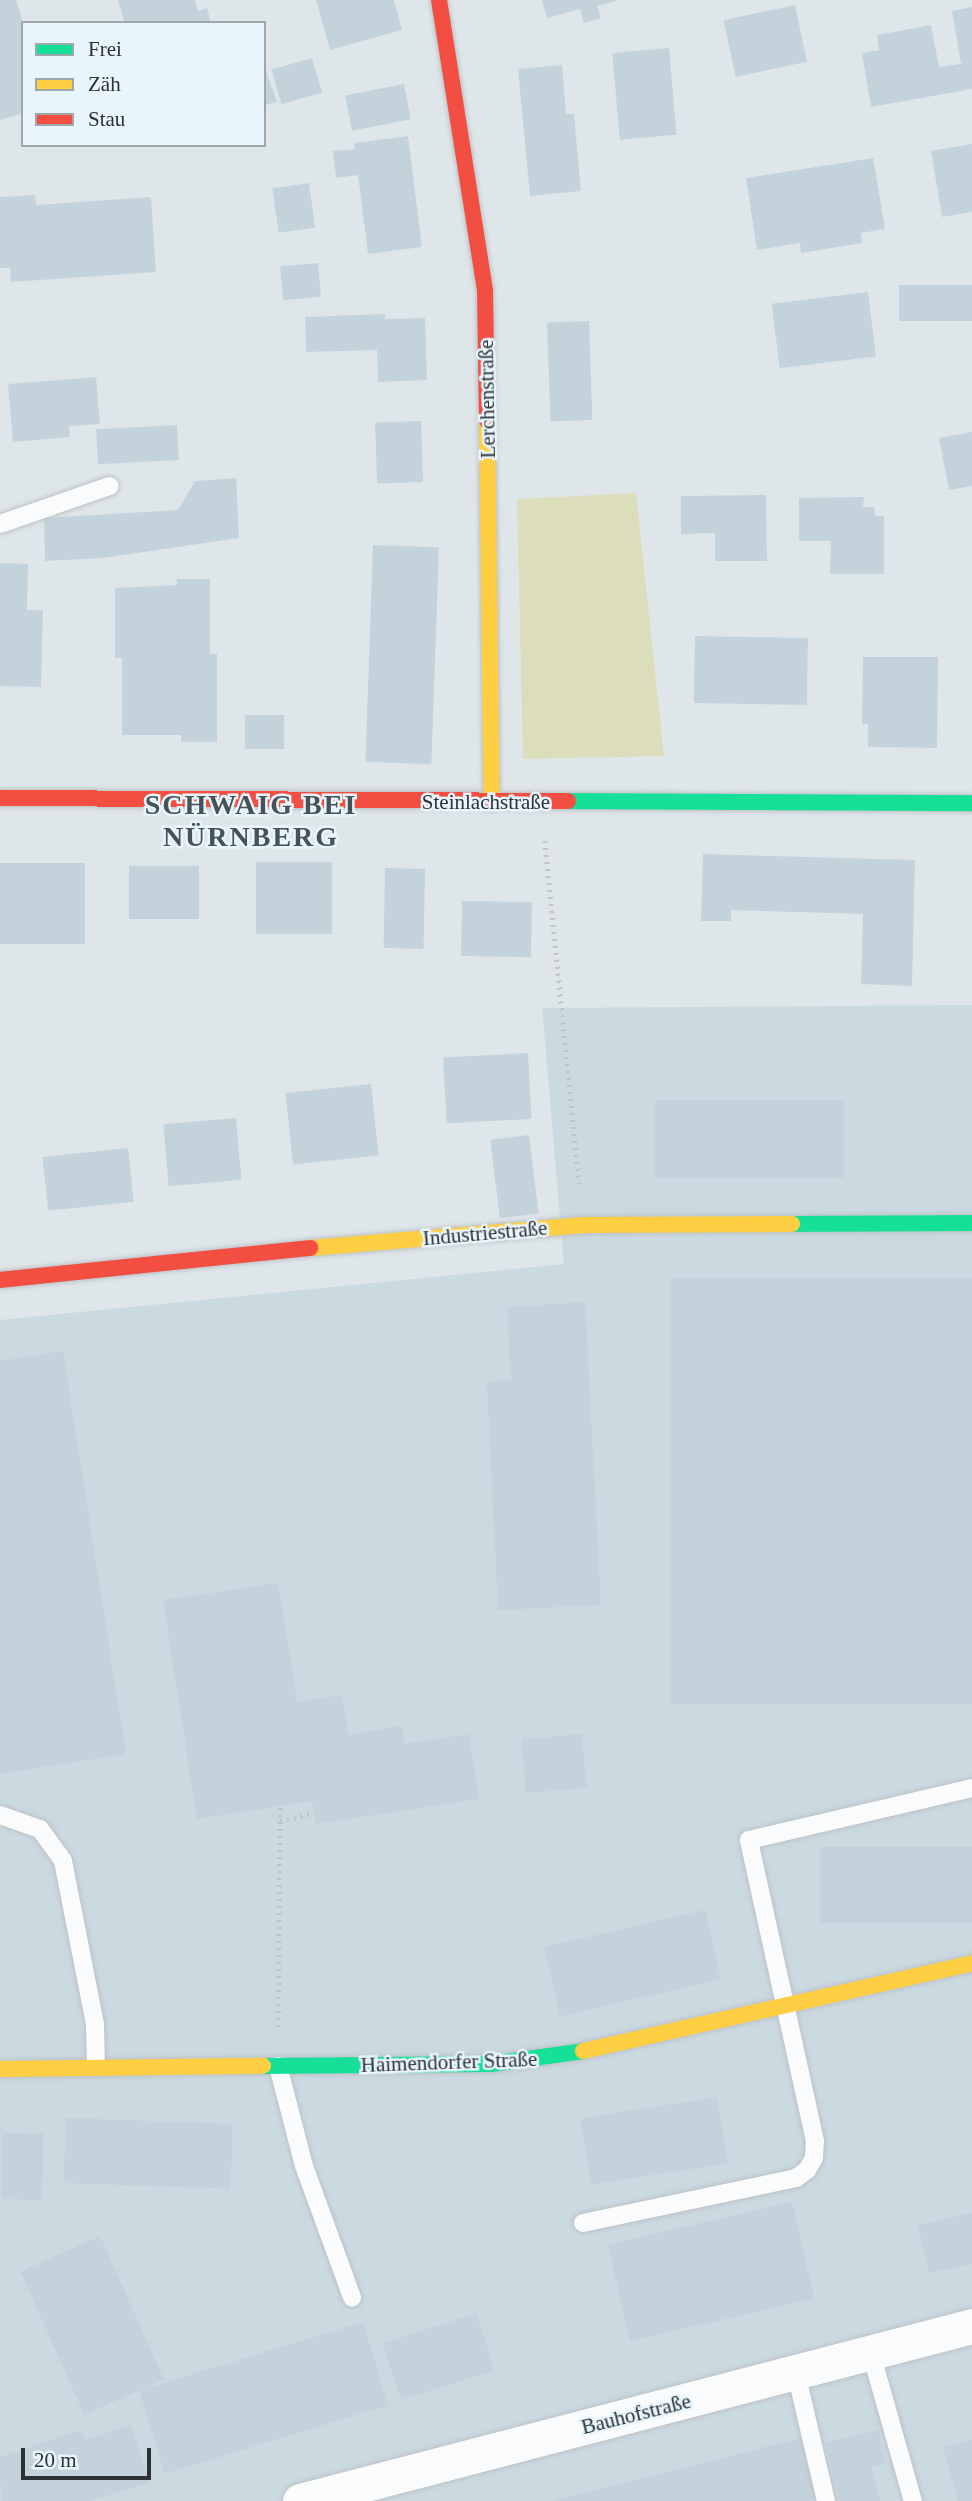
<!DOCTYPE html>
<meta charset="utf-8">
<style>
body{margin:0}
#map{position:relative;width:972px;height:2501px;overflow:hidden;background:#dfe6ea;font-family:Georgia,serif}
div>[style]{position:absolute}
.built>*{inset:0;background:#cbd9e1}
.green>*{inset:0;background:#dcddbb}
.building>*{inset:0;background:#c4d3db;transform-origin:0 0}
.path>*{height:4.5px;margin-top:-2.25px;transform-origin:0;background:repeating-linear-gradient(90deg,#c2c4c5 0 2px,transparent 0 7px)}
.roads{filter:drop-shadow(0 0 2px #bcc2c5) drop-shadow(0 0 2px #bcc2c5)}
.lane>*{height:18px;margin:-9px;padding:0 9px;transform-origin:9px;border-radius:9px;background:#fafbfc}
.street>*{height:35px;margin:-17.5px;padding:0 17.5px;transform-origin:17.5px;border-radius:17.5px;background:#fafbfc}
.fast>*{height:16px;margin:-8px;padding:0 8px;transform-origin:8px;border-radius:8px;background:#16e098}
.slow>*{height:16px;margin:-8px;padding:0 8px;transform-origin:8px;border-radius:8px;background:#ffcf43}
.jam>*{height:16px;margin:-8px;padding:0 8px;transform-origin:8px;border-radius:8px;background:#f24e42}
span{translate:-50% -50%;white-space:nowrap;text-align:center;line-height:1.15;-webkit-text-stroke:5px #e8f5fc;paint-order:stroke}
.street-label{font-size:21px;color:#2d3134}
.district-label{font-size:28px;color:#475257;font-weight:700;letter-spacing:2px}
.legend{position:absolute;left:21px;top:21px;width:245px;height:126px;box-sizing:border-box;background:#e8f5fc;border:2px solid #9da7ac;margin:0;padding:9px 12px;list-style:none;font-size:21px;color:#2d3134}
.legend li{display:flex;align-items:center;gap:14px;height:35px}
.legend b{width:35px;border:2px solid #9da7ac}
.scale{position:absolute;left:21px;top:2448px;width:130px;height:32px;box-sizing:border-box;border:4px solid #2d3134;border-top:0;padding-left:9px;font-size:21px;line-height:24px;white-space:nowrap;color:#2d3134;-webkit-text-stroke:5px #e8f5fc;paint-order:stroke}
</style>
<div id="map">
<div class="built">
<i style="clip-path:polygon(972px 1005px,972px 2501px,0 2501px,0 1320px,564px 1264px,542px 1008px)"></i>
</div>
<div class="green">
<i style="clip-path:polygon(636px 493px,664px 756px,523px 759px,517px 499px)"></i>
</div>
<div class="building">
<i style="clip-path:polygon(0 0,16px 0,23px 22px,23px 113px,0 120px)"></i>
<i style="clip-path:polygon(118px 0,195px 0,198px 11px,207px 8px,211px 23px,125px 23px)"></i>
<i style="clip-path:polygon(316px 0,394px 0,402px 30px,330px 50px)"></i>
<i style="clip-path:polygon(542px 0,617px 0,617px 1px,597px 6px,601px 18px,584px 23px,580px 9px,547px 18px)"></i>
<i style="left:795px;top:5px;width:58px;height:73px;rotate:78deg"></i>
<i style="clip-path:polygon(972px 7px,972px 89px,871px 107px,862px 53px,879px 50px,877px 35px,931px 25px,939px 67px,961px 64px,952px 11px)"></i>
<i style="left:669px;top:48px;width:87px;height:57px;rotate:85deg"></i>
<i style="left:312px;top:58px;width:36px;height:42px;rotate:74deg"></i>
<i style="clip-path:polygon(562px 65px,566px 114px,574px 114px,581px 191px,530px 196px,518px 69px)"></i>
<i style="clip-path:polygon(264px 66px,277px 102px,264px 105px)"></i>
<i style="left:404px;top:84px;width:36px;height:60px;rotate:79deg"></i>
<i style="clip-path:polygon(408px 136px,422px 247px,368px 254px,358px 175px,336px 178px,333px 151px,355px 149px,354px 143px)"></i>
<i style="clip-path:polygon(972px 144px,972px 212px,942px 217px,931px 151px)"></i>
<i style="clip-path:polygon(873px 158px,885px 229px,861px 233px,862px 243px,801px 253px,800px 243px,757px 250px,746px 178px)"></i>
<i style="left:309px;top:183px;width:45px;height:37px;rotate:82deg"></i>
<i style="clip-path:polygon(35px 195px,36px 205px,151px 197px,156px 272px,11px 282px,10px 268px,0 268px,0 197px)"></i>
<i style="left:318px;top:263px;width:34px;height:38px;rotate:85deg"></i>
<i style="left:972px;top:285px;width:36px;height:73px;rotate:90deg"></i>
<i style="left:868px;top:292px;width:65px;height:97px;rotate:83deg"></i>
<i style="clip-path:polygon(385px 314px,385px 319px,425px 318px,427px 380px,378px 382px,377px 350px,306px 352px,305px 317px)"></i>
<i style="left:589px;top:321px;width:99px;height:42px;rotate:88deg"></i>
<i style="clip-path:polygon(96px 377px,100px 424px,69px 426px,70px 437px,13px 442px,8px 384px)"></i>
<i style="left:421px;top:421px;width:61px;height:46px;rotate:88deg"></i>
<i style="left:177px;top:425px;width:35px;height:81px;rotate:87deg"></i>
<i style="clip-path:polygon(972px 432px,972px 486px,949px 490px,939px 438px)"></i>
<i style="clip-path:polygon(236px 478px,239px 538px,103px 558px,45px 561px,44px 518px,178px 510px,195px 481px)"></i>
<i style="clip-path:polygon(766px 495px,767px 561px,715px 561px,715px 533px,681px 534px,681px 496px)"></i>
<i style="clip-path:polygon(864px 497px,863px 507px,874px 507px,875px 516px,884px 516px,884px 574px,830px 574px,831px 541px,799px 541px,799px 498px)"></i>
<i style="left:373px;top:545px;width:66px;height:217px;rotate:2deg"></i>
<i style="clip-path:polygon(0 563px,28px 564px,27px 610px,43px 610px,41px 687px,0 686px)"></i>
<i style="clip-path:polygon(177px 579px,210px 579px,210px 654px,217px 654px,217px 742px,181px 742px,181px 735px,122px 735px,122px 658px,115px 658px,115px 588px,177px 585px)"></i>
<i style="left:695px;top:636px;width:113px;height:67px;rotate:1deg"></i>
<i style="clip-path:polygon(863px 657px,938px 657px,937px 748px,868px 747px,868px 724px,862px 724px)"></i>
<i style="left:245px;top:715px;width:39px;height:34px"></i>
<i style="clip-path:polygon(703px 854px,915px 860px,912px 986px,861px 984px,863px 914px,731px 910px,731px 921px,701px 921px)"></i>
<i style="left:256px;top:862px;width:76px;height:72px"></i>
<i style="left:0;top:863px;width:85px;height:81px"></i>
<i style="left:129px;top:866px;width:70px;height:53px"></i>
<i style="left:385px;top:868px;width:40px;height:80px;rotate:1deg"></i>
<i style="left:462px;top:901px;width:70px;height:55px;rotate:1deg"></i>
<i style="left:528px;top:1053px;width:66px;height:85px;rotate:87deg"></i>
<i style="left:371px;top:1084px;width:72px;height:86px;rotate:84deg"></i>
<i style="left:655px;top:1100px;width:189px;height:78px"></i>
<i style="left:236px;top:1118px;width:62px;height:73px;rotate:85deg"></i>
<i style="left:529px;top:1135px;width:79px;height:39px;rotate:83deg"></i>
<i style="left:128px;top:1148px;width:54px;height:86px;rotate:84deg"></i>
<i style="left:972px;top:1278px;width:426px;height:301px;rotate:90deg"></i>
<i style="clip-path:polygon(585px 1302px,601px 1605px,498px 1610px,487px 1382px,511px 1380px,507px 1307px)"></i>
<i style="clip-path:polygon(63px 1351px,126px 1754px,0 1774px,0 1361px)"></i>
<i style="clip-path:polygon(278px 1583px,297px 1702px,342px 1695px,348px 1735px,402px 1726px,405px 1744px,469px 1734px,479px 1799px,316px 1824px,312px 1801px,197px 1819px,163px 1600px)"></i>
<i style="left:582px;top:1734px;width:54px;height:61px;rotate:85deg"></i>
<i style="left:972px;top:1847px;width:76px;height:152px;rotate:90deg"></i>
<i style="left:705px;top:1910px;width:71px;height:165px;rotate:77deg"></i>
<i style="left:717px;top:2097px;width:67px;height:138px;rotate:81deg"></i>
<i style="left:66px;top:2118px;width:167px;height:65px;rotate:2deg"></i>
<i style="left:2px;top:2133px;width:41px;height:66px;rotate:1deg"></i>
<i style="left:792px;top:2202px;width:99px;height:189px;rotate:77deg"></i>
<i style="clip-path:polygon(972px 2213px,972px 2264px,929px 2273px,918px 2225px)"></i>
<i style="left:100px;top:2236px;width:157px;height:87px;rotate:66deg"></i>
<i style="left:476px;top:2313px;width:60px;height:98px;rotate:72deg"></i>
<i style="left:363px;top:2322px;width:87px;height:234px;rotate:73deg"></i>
<i style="clip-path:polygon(130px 2425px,150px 2482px,91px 2501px,1px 2501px,0 2457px,81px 2430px,85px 2440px)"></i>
<i style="clip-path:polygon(878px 2430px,886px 2463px,871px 2467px,880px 2501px,840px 2501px,825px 2443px)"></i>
<i style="clip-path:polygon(800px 2438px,816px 2499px,808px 2501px,552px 2501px)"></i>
<i style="clip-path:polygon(972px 2440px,972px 2501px,958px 2501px,943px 2447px)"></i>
</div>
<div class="path">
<i style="left:545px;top:841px;width:345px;rotate:84.3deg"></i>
<i style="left:280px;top:1821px;width:35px;rotate:-13deg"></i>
<i style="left:278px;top:2027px;width:221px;rotate:-89.5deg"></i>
</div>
<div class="roads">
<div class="lane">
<i style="left:0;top:524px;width:116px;rotate:-19.1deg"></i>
<i style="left:0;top:1815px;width:42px;rotate:19.3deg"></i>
<i style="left:40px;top:1829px;width:39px;rotate:54deg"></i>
<i style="left:63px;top:1861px;width:166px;rotate:78.9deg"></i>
<i style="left:95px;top:2024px;width:43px;rotate:88.7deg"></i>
<i style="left:278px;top:2066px;width:103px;rotate:75.4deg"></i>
<i style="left:304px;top:2166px;width:140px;rotate:69.9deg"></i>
<i style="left:583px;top:2223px;width:218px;rotate:-11.9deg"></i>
<i style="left:796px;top:2178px;width:14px;rotate:-36deg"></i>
<i style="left:807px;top:2170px;width:14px;rotate:-60deg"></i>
<i style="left:814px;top:2158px;width:17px;rotate:-87deg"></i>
<i style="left:815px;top:2141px;width:308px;rotate:-102.4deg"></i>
<i style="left:749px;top:1840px;width:229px;rotate:-13.1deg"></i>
<i style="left:871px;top:2353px;width:154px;rotate:74.2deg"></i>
<i style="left:796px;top:2373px;width:131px;rotate:76.8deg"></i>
</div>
<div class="street">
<i style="left:300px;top:2501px;width:694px;rotate:-14.6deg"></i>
</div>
<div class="fast">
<i style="left:568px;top:801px;width:404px;rotate:0.3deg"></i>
<i style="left:792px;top:1224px;width:180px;rotate:-0.3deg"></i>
<i style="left:263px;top:2066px;width:228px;rotate:-0.5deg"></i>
<i style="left:491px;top:2064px;width:93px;rotate:-8deg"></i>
</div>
<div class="slow">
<i style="left:487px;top:421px;width:382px;rotate:89.3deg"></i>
<i style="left:310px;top:1248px;width:275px;rotate:-4.8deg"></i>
<i style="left:584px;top:1225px;width:208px;rotate:-0.3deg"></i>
<i style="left:583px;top:2051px;width:399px;rotate:-12.7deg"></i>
<i style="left:0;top:2069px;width:263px;rotate:-0.7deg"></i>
</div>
<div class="jam">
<i style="left:439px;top:0;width:295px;rotate:81deg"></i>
<i style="left:485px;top:291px;width:130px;rotate:89.1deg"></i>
<i style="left:0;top:798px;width:568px;rotate:0.3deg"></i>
<i style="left:0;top:1280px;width:312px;rotate:-5.9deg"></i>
</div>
</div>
<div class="street-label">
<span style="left:487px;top:399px;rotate:-91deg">Lerchenstraße</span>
<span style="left:486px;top:802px">Steinlachstraße</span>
<span style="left:485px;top:1233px;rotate:-5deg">Industriestraße</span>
<span style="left:449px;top:2062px;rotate:-2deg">Haimendorfer Straße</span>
<span style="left:636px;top:2414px;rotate:-14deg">Bauhofstraße</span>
</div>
<div class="district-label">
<span style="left:251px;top:821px">SCHWAIG BEI<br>NÜRNBERG</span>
</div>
<ul class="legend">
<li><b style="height:9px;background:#16e098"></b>Frei</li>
<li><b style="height:9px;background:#ffcf43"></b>Zäh</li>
<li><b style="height:9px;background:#f24e42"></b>Stau</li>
</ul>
<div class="scale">20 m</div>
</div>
